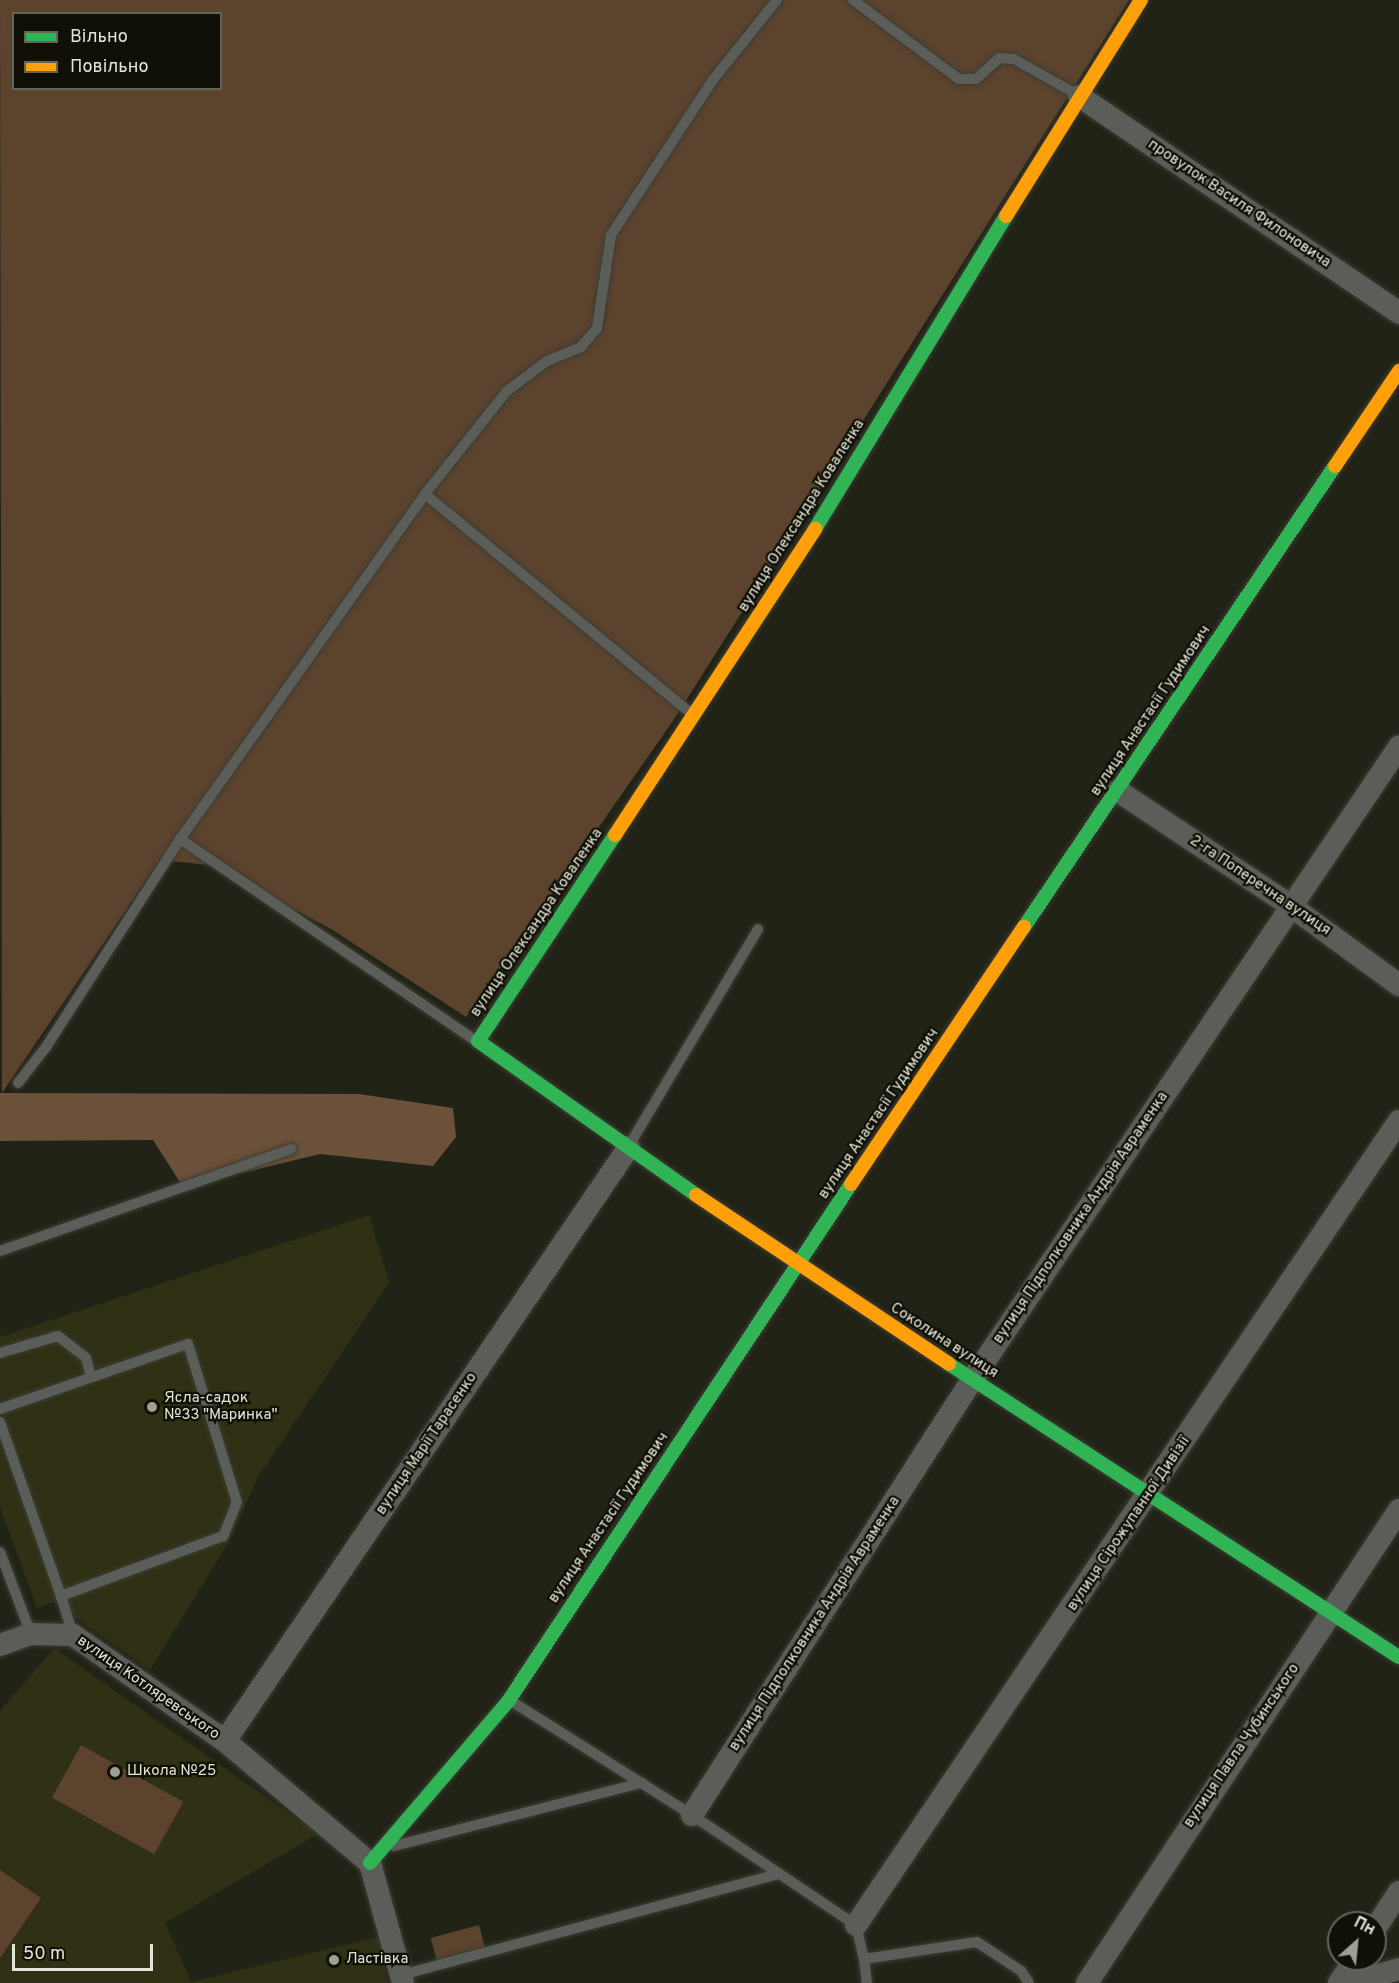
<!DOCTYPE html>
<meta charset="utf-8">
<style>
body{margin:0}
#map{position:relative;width:1399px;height:1983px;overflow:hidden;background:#222317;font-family:Overpass,sans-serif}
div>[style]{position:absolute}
.built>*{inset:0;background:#2f3014}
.green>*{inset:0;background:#5c432e;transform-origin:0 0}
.forest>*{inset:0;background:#6c513a}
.roads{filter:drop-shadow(0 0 2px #3c3d33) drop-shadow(0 0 2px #3c3d33)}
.lane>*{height:10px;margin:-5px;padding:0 5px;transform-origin:5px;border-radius:5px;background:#5a5d58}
.street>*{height:22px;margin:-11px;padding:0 11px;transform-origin:11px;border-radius:11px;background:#5a5d58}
.fast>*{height:14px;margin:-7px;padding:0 7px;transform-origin:7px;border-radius:7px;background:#30b455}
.slow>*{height:14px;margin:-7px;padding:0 7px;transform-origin:7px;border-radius:7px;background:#ff9f0a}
.dots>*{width:16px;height:16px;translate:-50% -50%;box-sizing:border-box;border:3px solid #101007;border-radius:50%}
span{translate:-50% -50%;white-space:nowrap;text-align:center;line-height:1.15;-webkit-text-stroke:4.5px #101007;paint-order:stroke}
.street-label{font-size:15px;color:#e3e4d6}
.poi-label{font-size:15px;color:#e3e4d6}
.left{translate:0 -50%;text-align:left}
.legend{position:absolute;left:12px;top:12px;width:210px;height:78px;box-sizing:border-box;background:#101007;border:2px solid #64655a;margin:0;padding:8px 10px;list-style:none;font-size:18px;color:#e3e4d6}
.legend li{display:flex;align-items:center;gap:12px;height:30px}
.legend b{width:30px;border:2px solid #64655a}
.north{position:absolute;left:1327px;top:1911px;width:60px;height:60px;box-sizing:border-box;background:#101007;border:2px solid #64655a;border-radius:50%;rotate:27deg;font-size:16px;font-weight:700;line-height:24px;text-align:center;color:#e3e4d6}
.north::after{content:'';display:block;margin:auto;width:21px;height:27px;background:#9fa093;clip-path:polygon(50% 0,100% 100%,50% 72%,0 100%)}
.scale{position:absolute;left:12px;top:1944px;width:141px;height:27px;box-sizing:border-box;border:3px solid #e3e4d6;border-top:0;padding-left:8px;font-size:18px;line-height:21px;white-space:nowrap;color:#e3e4d6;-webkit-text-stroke:4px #101007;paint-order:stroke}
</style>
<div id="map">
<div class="built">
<i style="clip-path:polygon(369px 1215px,389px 1282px,258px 1477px,228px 1543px,150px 1670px,53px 1602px,37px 1608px,0 1507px,0 1337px)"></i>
<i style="clip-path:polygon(54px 1648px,318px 1834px,165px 1923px,191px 1982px,378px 1937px,388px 1983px,0 1983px,0 1711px)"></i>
</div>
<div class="green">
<i style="clip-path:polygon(evenodd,0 0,1129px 0,675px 718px,466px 1017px,331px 929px,210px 865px,160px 860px,2px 1093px,0 0,14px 14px,220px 14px,220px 88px,14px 88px,14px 14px)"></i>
<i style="left:81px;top:1745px;width:117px;height:60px;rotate:29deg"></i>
<i style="clip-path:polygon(0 1870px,41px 1898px,0 1958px)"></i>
<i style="left:479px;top:1925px;width:27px;height:50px;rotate:75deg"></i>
</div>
<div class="forest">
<i style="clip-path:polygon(0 1093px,359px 1094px,453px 1108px,456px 1137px,433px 1166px,320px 1154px,183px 1187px,153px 1140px,0 1141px)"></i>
</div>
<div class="roads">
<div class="lane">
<i style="left:853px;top:0;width:132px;rotate:36.7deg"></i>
<i style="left:959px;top:79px;width:17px"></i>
<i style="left:976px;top:79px;width:31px;rotate:-42deg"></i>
<i style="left:999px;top:58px;width:15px;rotate:4deg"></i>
<i style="left:1014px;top:59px;width:71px;rotate:29.4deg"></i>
<i style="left:425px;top:494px;width:347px;rotate:39.5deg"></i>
<i style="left:180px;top:839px;width:357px;rotate:34.3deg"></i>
<i style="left:18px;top:1083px;width:46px;rotate:-52.1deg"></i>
<i style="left:46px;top:1047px;width:247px;rotate:-57.2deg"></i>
<i style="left:180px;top:839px;width:423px;rotate:-54.6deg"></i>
<i style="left:425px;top:494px;width:132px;rotate:-51.5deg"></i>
<i style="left:507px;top:391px;width:50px;rotate:-36.9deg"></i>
<i style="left:547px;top:361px;width:37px;rotate:-22deg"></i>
<i style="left:581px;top:347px;width:25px;rotate:-50deg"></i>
<i style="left:597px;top:328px;width:94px;rotate:-81.4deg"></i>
<i style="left:611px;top:235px;width:184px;rotate:-56.7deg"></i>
<i style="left:712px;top:81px;width:104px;rotate:-51.3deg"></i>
<i style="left:630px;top:1144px;width:250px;rotate:-59.2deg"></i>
<i style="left:0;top:1251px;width:309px;rotate:-19.3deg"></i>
<i style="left:0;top:1353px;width:60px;rotate:-16.3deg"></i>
<i style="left:58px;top:1336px;width:36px;rotate:38deg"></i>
<i style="left:86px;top:1358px;width:20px;rotate:75deg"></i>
<i style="left:0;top:1409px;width:199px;rotate:-19.1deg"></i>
<i style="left:188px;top:1344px;width:165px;rotate:72.8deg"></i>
<i style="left:237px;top:1502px;width:37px;rotate:112deg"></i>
<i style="left:223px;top:1536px;width:173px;rotate:159.7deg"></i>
<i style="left:61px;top:1596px;width:184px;rotate:-109.3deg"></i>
<i style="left:0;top:1552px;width:88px;rotate:69.3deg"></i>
<i style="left:61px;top:1596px;width:41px;rotate:72.9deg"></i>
<i style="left:511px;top:1701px;width:214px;rotate:32.2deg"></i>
<i style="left:692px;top:1815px;width:197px;rotate:33.9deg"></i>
<i style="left:856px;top:1925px;width:35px;rotate:77deg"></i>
<i style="left:864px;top:1959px;width:114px;rotate:-8.6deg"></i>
<i style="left:977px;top:1942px;width:53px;rotate:33.4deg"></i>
<i style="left:1021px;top:1971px;width:14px;rotate:56deg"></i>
<i style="left:394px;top:1846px;width:256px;rotate:-14.3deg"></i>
<i style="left:864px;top:1959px;width:24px;rotate:83deg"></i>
<i style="left:401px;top:1975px;width:391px;rotate:-15deg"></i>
</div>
<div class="street">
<i style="left:1079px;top:96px;width:387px;rotate:34.1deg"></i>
<i style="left:1118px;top:791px;width:208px;rotate:33.6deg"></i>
<i style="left:1291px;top:906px;width:134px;rotate:36.2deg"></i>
<i style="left:0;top:1645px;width:33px;rotate:-20deg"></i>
<i style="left:31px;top:1634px;width:42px;rotate:1.4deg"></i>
<i style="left:73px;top:1635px;width:185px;rotate:34.9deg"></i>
<i style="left:225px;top:1741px;width:189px;rotate:40.1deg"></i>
<i style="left:370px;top:1863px;width:124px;rotate:74.6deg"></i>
<i style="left:225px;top:1741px;width:718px;rotate:-55.78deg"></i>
<i style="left:692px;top:1815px;width:517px;rotate:-57.23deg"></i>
<i style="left:972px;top:1380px;width:764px;rotate:-56deg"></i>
<i style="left:856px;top:1925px;width:970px;rotate:-55.97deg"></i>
<i style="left:1375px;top:1929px;width:44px;rotate:-57deg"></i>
<i style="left:1087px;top:1983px;width:567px;rotate:-56.59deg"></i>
<i style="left:1339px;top:1983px;width:29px;rotate:-56deg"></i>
<i style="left:1351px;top:1983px;width:50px;rotate:-16.3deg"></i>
</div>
<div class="fast">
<i style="left:815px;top:529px;width:367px;rotate:-58.6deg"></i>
<i style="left:615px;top:835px;width:247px;rotate:123.6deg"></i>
<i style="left:478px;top:1041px;width:267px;rotate:35.2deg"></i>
<i style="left:1024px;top:927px;width:556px;rotate:-56deg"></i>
<i style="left:949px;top:1364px;width:537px;rotate:33.07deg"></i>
<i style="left:370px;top:1863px;width:214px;rotate:-49.5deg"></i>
<i style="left:509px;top:1700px;width:619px;rotate:-56.46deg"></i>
</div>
<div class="slow">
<i style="left:1006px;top:216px;width:255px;rotate:-58deg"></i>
<i style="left:1335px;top:466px;width:115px;rotate:-56deg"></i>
<i style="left:615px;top:835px;width:366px;rotate:-56.8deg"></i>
<i style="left:851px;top:1184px;width:310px;rotate:-56.1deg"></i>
<i style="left:696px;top:1195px;width:304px;rotate:33.7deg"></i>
</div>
</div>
<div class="dots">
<i style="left:152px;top:1407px;background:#9fa093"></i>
<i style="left:115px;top:1772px;background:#9fa093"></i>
<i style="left:334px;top:1960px;background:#9fa093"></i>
</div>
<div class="street-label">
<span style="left:1239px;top:204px;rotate:34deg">провулок Василя Филоновича</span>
<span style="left:802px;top:516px;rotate:-58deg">вулиця Олександра Коваленка</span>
<span style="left:1151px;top:711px;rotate:-56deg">вулиця Анастасії Гудимович</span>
<span style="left:1260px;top:886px;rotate:34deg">2-га Поперечна вулиця</span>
<span style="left:537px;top:923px;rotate:-56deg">вулиця Олександра Коваленка</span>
<span style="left:879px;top:1114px;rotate:-56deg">вулиця Анастасії Гудимович</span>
<span style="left:1081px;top:1218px;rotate:-56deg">вулиця Підполковника Андрія Авраменка</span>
<span style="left:944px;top:1341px;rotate:33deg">Соколина вулиця</span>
<span style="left:427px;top:1444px;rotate:-56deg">вулиця Марії Тарасенко</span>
<span style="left:609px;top:1518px;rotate:-56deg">вулиця Анастасії Гудимович</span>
<span style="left:1129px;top:1524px;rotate:-56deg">вулиця Сірожупанної Дивізії</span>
<span style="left:815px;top:1624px;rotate:-57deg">вулиця Підполковника Андрія Авраменка</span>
<span style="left:148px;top:1688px;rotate:35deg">вулиця Котляревського</span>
<span style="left:1242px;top:1746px;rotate:-56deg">вулиця Павла Чубинського</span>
</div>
<div class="poi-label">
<span class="left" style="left:164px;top:1407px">Ясла-садок<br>№33 "Маринка"</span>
<span class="left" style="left:127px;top:1772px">Школа №25</span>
<span class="left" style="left:346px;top:1960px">Ластівка</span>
</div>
<ul class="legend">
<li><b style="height:8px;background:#30b455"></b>Вільно</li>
<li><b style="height:8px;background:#ff9f0a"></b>Повільно</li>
</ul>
<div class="north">Пн</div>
<div class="scale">50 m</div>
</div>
